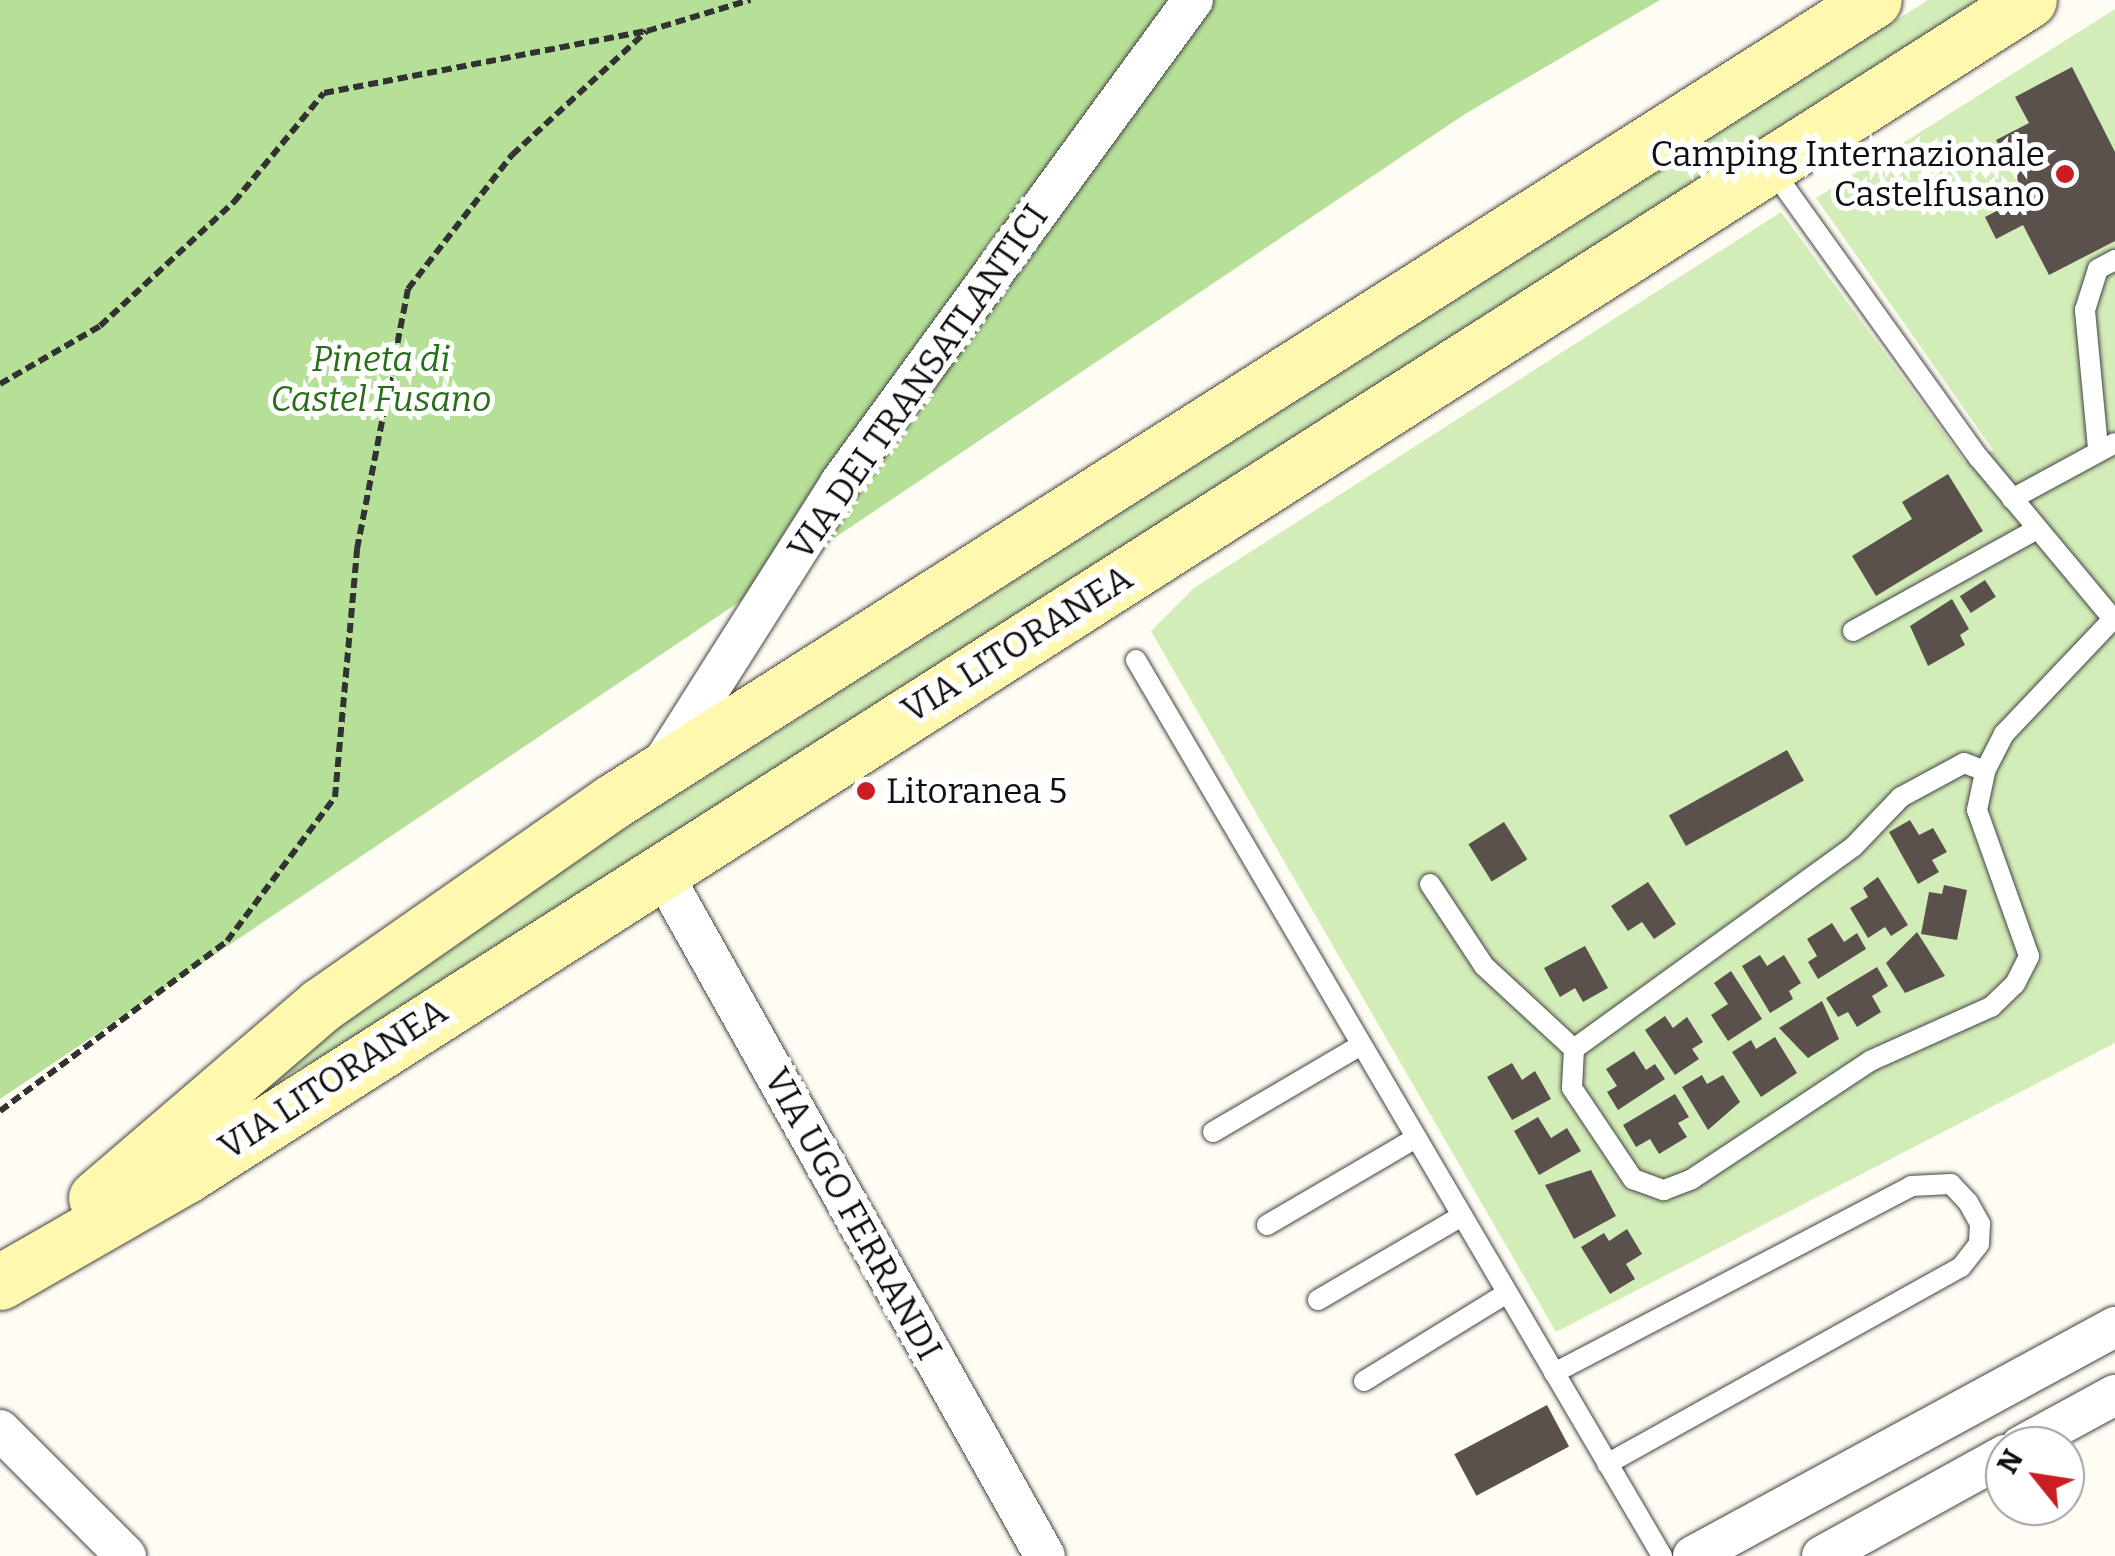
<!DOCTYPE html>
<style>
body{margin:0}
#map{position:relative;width:2115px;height:1556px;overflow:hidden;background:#fffdf3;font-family:Bitter,serif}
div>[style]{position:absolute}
.green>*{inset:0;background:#d3edb9}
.forest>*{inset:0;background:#b6df97}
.building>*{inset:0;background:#5a514c;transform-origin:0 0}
.path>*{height:6px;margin-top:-3px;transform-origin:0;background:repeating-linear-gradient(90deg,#323232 0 10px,transparent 0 15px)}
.roads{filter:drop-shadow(0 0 2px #434343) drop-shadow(0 0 2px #434343)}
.service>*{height:20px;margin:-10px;padding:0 10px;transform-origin:10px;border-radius:10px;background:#fff}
.minor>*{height:40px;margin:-20px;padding:0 20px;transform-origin:20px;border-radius:20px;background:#fff}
.secondary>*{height:55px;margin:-27.5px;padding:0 27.5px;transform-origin:27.5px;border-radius:27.5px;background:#fff8ae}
.dots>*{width:28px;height:28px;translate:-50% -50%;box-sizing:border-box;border:5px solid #fff;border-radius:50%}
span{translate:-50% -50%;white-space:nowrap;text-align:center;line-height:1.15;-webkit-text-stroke:10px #fff;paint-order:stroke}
.poi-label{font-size:35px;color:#101010}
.right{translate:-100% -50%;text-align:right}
.left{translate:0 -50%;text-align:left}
.park-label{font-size:35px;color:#2a6e1b;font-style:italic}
.street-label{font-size:35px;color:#101010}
.north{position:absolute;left:1985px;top:1426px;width:100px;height:100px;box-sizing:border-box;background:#fff;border:2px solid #9f9f9f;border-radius:50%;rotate:300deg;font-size:28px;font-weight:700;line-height:40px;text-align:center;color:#101010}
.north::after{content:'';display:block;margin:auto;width:35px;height:45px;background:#cb1e22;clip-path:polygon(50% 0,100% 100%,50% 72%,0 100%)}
</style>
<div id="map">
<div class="green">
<i style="clip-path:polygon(1928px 0,1978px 0,340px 1047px,277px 1080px,343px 1019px,452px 939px)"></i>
<i style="clip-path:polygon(2115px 9px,2115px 1043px,1556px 1332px,1151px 631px,1194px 588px,1781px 212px,1965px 462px,1993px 450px,1816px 198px)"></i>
</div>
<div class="forest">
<i style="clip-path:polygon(0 0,1660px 0,1465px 114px,0 1099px)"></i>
</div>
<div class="building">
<i style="clip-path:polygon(2072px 67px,2115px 152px,2115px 241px,2049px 275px,2023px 225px,1996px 239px,1985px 217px,2026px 196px,1996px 140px,2029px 123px,2015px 97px)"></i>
<i style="clip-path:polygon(1948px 474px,1983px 531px,1876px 596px,1852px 556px,1912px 519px,1902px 502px)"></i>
<i style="left:1985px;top:580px;width:20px;height:30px;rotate:57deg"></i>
<i style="clip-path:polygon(1952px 599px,1969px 629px,1960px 635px,1965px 645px,1928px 666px,1910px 626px)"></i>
<i style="left:1787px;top:750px;width:35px;height:135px;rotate:61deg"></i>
<i style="clip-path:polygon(1910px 820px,1919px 835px,1933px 828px,1947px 852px,1932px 860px,1939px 872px,1918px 884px,1889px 832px)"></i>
<i style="left:1504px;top:822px;width:44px;height:42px;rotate:58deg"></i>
<i style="clip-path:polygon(1878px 877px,1908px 925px,1891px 936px,1885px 927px,1868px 938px,1850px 908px,1868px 897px,1863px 888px)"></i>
<i style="clip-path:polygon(1648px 882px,1676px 924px,1654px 939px,1642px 922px,1628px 931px,1611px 906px)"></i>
<i style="clip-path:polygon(1944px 885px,1967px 890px,1957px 940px,1921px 934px,1929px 892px,1942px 894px)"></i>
<i style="clip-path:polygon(1832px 923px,1844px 942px,1857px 933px,1866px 949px,1818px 979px,1808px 962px,1817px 956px,1807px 939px)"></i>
<i style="clip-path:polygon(1917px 932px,1945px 976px,1905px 993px,1886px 963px)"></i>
<i style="clip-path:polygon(1585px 946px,1608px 988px,1583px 1002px,1575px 988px,1560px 997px,1544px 968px)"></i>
<i style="clip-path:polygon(1760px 955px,1767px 966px,1784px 955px,1801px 983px,1789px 991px,1793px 999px,1770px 1013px,1742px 966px)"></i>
<i style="clip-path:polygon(1877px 967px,1888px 986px,1872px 996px,1881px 1012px,1857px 1027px,1848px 1012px,1838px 1017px,1826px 998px)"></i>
<i style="clip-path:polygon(1731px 971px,1762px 1019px,1728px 1041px,1711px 1015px,1728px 1004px,1714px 983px)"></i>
<i style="clip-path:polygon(1822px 1001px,1839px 1039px,1808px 1058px,1779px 1028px)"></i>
<i style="clip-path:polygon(1665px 1016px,1673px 1028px,1687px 1017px,1703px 1042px,1692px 1049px,1699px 1059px,1675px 1075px,1645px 1030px)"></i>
<i style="clip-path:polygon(1775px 1037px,1797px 1073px,1761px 1097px,1732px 1052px,1751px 1040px,1756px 1049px)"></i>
<i style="clip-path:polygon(1634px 1051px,1646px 1070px,1655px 1064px,1665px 1079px,1618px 1110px,1607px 1092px,1617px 1086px,1606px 1069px)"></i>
<i style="clip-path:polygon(1512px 1063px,1522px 1080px,1535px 1071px,1551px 1099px,1512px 1120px,1487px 1077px)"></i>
<i style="clip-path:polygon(1702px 1075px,1707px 1084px,1723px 1075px,1740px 1102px,1708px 1130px,1682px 1087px)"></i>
<i style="clip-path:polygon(1675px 1094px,1689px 1117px,1678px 1123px,1687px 1137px,1659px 1154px,1650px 1139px,1636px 1147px,1623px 1125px)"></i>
<i style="clip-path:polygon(1538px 1117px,1551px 1138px,1567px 1128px,1581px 1151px,1539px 1175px,1514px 1131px)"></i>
<i style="clip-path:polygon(1591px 1170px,1616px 1216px,1574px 1239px,1545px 1185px)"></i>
<i style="clip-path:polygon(1627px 1229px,1642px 1254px,1626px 1264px,1635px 1279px,1610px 1294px,1581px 1247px,1604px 1233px,1609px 1241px)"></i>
<i style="left:1547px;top:1405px;width:47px;height:105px;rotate:62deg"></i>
</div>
<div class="path">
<i style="left:0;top:384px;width:116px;rotate:-30.1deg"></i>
<i style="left:100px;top:326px;width:183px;rotate:-42.8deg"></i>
<i style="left:234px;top:202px;width:141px;rotate:-50.5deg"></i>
<i style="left:324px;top:93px;width:328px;rotate:-10.9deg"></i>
<i style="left:0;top:1111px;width:284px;rotate:-36.8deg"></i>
<i style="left:227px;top:941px;width:180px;rotate:-53.1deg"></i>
<i style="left:335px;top:797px;width:249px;rotate:-84.9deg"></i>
<i style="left:357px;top:549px;width:265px;rotate:-78.9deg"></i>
<i style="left:408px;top:289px;width:170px;rotate:-52.2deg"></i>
<i style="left:512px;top:155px;width:183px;rotate:-42.6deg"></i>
<i style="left:647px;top:31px;width:108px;rotate:-16.8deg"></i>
</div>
<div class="roads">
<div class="service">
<i style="left:1771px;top:168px;width:357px;rotate:54.4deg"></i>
<i style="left:1979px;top:458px;width:212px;rotate:50.2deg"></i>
<i style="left:2098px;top:448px;width:139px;rotate:-95.4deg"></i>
<i style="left:2085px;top:310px;width:43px;rotate:-72.4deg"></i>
<i style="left:2098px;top:269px;width:19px;rotate:-28deg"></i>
<i style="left:2012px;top:499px;width:117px;rotate:-28.5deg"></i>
<i style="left:1853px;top:631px;width:210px;rotate:-29deg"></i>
<i style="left:1136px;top:660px;width:1039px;rotate:59.58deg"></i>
<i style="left:1985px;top:771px;width:22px;rotate:-159deg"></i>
<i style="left:1964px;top:763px;width:72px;rotate:151.6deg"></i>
<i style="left:1901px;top:797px;width:69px;rotate:133.8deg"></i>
<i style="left:1853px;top:847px;width:344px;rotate:144.1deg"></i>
<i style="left:1574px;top:1049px;width:39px;rotate:93deg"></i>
<i style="left:1572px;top:1088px;width:110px;rotate:56.2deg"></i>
<i style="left:1633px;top:1179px;width:33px;rotate:20deg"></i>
<i style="left:1664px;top:1190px;width:30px;rotate:-21deg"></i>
<i style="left:1692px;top:1179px;width:214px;rotate:-33.5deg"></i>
<i style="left:1870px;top:1061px;width:133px;rotate:-24.1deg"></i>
<i style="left:1991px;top:1007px;width:33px;rotate:-44deg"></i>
<i style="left:2015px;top:984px;width:31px;rotate:-63deg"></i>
<i style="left:2029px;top:956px;width:155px;rotate:-109.6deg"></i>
<i style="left:1977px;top:810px;width:40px;rotate:-78deg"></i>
<i style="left:1985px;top:771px;width:42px;rotate:-62.8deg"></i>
<i style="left:2004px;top:734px;width:161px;rotate:-46.5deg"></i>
<i style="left:1430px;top:884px;width:98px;rotate:56.6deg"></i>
<i style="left:1484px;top:966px;width:122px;rotate:42.7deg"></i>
<i style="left:1213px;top:1132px;width:172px;rotate:-30.4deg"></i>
<i style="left:1267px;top:1225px;width:173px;rotate:-30.3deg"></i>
<i style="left:1318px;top:1300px;width:167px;rotate:-30.3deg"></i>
<i style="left:1554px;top:1373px;width:403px;rotate:-27.6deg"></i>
<i style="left:1911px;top:1186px;width:40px;rotate:-2.9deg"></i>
<i style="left:1951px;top:1184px;width:25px;rotate:47deg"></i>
<i style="left:1968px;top:1202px;width:25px;rotate:61deg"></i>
<i style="left:1980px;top:1224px;width:20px;rotate:93deg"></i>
<i style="left:1979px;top:1244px;width:29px;rotate:128deg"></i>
<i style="left:1961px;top:1267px;width:405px;rotate:150.9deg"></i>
<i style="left:1364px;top:1381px;width:168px;rotate:-31.6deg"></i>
</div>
<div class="minor">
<i style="left:662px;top:764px;width:333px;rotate:-57.6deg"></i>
<i style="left:840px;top:483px;width:598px;rotate:-53.84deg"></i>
<i style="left:661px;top:871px;width:785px;rotate:60.73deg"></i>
<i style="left:0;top:1430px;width:178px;rotate:45deg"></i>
<i style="left:2021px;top:1446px;width:107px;rotate:-28.5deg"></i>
<i style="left:1693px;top:1556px;width:480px;rotate:-28.5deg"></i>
<i style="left:1822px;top:1556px;width:209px;rotate:-28.9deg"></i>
</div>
<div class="secondary">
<i style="left:96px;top:1198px;width:296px;rotate:-40.6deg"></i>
<i style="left:321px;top:1005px;width:355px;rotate:-34.9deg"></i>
<i style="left:612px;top:802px;width:1495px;rotate:-32.44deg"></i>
<i style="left:0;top:1282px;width:213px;rotate:-29.8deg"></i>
<i style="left:185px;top:1176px;width:2187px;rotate:-32.53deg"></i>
</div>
</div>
<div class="dots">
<i style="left:2065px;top:174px;background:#cb1e22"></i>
<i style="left:866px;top:791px;background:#cb1e22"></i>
</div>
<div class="poi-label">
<span class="right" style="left:2045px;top:174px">Camping Internazionale<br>Castelfusano</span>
<span class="left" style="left:886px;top:791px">Litoranea 5</span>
</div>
<div class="park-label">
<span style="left:381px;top:379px">Pineta di<br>Castel Fusano</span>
</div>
<div class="street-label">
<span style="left:918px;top:382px;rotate:-55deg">VIA DEI TRANSATLANTICI</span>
<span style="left:1017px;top:644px;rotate:-32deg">VIA LITORANEA</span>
<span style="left:333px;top:1079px;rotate:-33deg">VIA LITORANEA</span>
<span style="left:853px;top:1214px;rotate:61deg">VIA UGO FERRANDI</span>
</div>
<div class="north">N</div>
</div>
